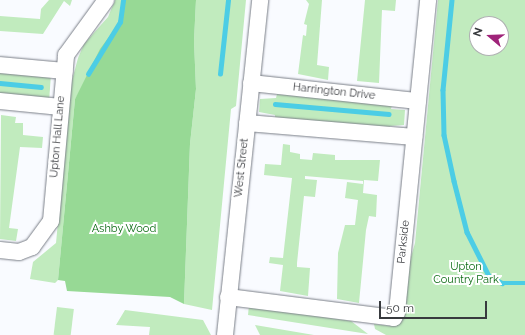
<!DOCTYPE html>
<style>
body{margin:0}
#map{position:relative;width:525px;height:335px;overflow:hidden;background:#f9fbff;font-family:Raleway,sans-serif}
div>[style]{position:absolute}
.green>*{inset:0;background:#c1ebbe;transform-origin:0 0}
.forest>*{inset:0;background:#97d995}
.stream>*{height:4.5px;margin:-2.25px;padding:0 2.25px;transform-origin:2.25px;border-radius:2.25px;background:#4ccde5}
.roads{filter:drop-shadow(0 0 1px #7a7f88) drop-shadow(0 0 1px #7a7f88)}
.street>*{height:16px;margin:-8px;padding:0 8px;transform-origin:8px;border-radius:8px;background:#fff}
span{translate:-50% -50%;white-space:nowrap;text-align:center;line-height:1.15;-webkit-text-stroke:4px #fff;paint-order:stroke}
.street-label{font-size:11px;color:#383a3e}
.park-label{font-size:11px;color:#0b6b13}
.north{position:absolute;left:469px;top:16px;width:40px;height:40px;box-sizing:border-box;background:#fff;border:1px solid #afb0b2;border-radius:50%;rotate:289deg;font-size:11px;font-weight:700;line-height:16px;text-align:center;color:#383a3e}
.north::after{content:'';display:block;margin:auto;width:14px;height:18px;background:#9f2379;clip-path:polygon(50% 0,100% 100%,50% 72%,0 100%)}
.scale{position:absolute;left:379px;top:301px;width:108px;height:18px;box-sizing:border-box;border:2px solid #383a3e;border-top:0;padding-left:5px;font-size:12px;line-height:14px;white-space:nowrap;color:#383a3e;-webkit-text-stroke:3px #fff;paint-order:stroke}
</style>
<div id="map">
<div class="green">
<i style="clip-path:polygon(49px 0,72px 0,70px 6px,64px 1px,43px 34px,0 31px,0 16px,40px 19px,41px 9px)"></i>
<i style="clip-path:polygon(115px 0,135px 0,75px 99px,58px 280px,55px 283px,30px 279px,33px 262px,56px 243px,71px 84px,78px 58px,84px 44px,108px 17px)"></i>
<i style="clip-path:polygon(196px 0,246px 0,236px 106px,231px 109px,212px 310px,184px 304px,190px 144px,196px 89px,194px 41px)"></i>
<i style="clip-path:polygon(306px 0,322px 0,317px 65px,329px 67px,328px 80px,298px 74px,303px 35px,306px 36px,307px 25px,304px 24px,309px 4px)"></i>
<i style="clip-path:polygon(365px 0,396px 0,395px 11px,382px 10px,379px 83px,357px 81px)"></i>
<i style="clip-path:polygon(evenodd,438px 0,525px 0,525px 335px,386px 335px,375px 329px,374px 324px,391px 326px,415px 243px,438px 0,477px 24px,501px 24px,501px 48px,477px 48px,477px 24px)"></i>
<i style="left:0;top:72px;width:51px;height:24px;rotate:4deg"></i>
<i style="clip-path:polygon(277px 94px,392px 105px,391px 109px,405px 110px,404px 125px,390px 126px,389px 129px,275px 119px,275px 115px,259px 112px,260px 99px,276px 98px)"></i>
<i style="clip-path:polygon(1px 115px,16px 117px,15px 123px,23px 123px,23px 135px,43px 137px,42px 148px,20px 147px,9px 228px,18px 229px,16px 241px,0 239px)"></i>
<i style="clip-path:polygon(283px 144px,290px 145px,290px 152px,300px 154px,300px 159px,312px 160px,313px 153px,335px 155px,335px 160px,380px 160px,378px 181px,364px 180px,363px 193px,377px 195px,376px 217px,369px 216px,366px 230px,359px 303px,337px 299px,338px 253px,345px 225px,355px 225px,358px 200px,345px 198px,347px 182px,363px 184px,363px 181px,305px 176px,305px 179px,317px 180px,315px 197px,304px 196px,297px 263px,297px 267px,310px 268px,308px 296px,280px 291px,283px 265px,269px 263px,270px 257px,283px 258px,292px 178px,264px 175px,265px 164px,281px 165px)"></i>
<i style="clip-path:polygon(249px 305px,351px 321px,368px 334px,248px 315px)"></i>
<i style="left:57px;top:307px;width:17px;height:28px;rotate:7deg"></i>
<i style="clip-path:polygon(125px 310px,203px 320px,211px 335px,149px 335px,150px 327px,116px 325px)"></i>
<i style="clip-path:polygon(255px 325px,314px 335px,260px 335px)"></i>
</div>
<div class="forest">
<i style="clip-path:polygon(123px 0,196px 0,194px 41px,196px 89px,190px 144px,184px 304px,170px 297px,67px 291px,65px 281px,58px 280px,75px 99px,100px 49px,120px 22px)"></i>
</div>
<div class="stream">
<i style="left:452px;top:0;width:90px;rotate:95.7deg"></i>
<i style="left:443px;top:90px;width:45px;rotate:88.7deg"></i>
<i style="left:444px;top:135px;width:47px;rotate:77.7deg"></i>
<i style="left:454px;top:181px;width:53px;rotate:75.7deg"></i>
<i style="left:467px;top:232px;width:49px;rotate:63.4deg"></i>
<i style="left:489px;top:276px;width:15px;rotate:28deg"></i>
<i style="left:502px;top:283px;width:23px"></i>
<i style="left:88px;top:74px;width:61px;rotate:-58.4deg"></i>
<i style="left:120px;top:22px;width:22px;rotate:-82deg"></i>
<i style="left:220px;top:74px;width:74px;rotate:-83.8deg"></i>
<i style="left:0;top:83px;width:41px;rotate:5.6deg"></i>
<i style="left:275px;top:104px;width:114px;rotate:5deg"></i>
</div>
<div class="roads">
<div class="street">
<i style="left:0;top:65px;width:65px;rotate:5.3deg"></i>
<i style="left:251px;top:83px;width:168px;rotate:6.2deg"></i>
<i style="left:0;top:101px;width:61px;rotate:5.6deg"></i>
<i style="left:247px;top:123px;width:168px;rotate:4.8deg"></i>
<i style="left:0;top:250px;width:19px;rotate:6deg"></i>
<i style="left:19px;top:252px;width:14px;rotate:-21deg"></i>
<i style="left:32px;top:247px;width:32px;rotate:-54deg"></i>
<i style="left:51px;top:221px;width:167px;rotate:-84.8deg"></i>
<i style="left:66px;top:55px;width:68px;rotate:-54deg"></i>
<i style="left:228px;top:297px;width:167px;rotate:7.2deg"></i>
<i style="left:394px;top:318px;width:7px;rotate:-63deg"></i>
<i style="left:397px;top:312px;width:314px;rotate:-84.3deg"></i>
<i style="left:225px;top:335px;width:337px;rotate:-84deg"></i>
</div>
</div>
<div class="street-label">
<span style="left:334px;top:92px;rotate:6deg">Harrington Drive</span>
<span style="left:58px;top:137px;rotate:-85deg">Upton Hall Lane</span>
<span style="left:242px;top:168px;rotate:-84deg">West Street</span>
<span style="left:404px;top:242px;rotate:-84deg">Parkside</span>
</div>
<div class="park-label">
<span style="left:124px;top:229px">Ashby Wood</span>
<span style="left:466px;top:274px">Upton<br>Country Park</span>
</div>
<div class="north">N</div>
<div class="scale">50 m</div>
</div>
